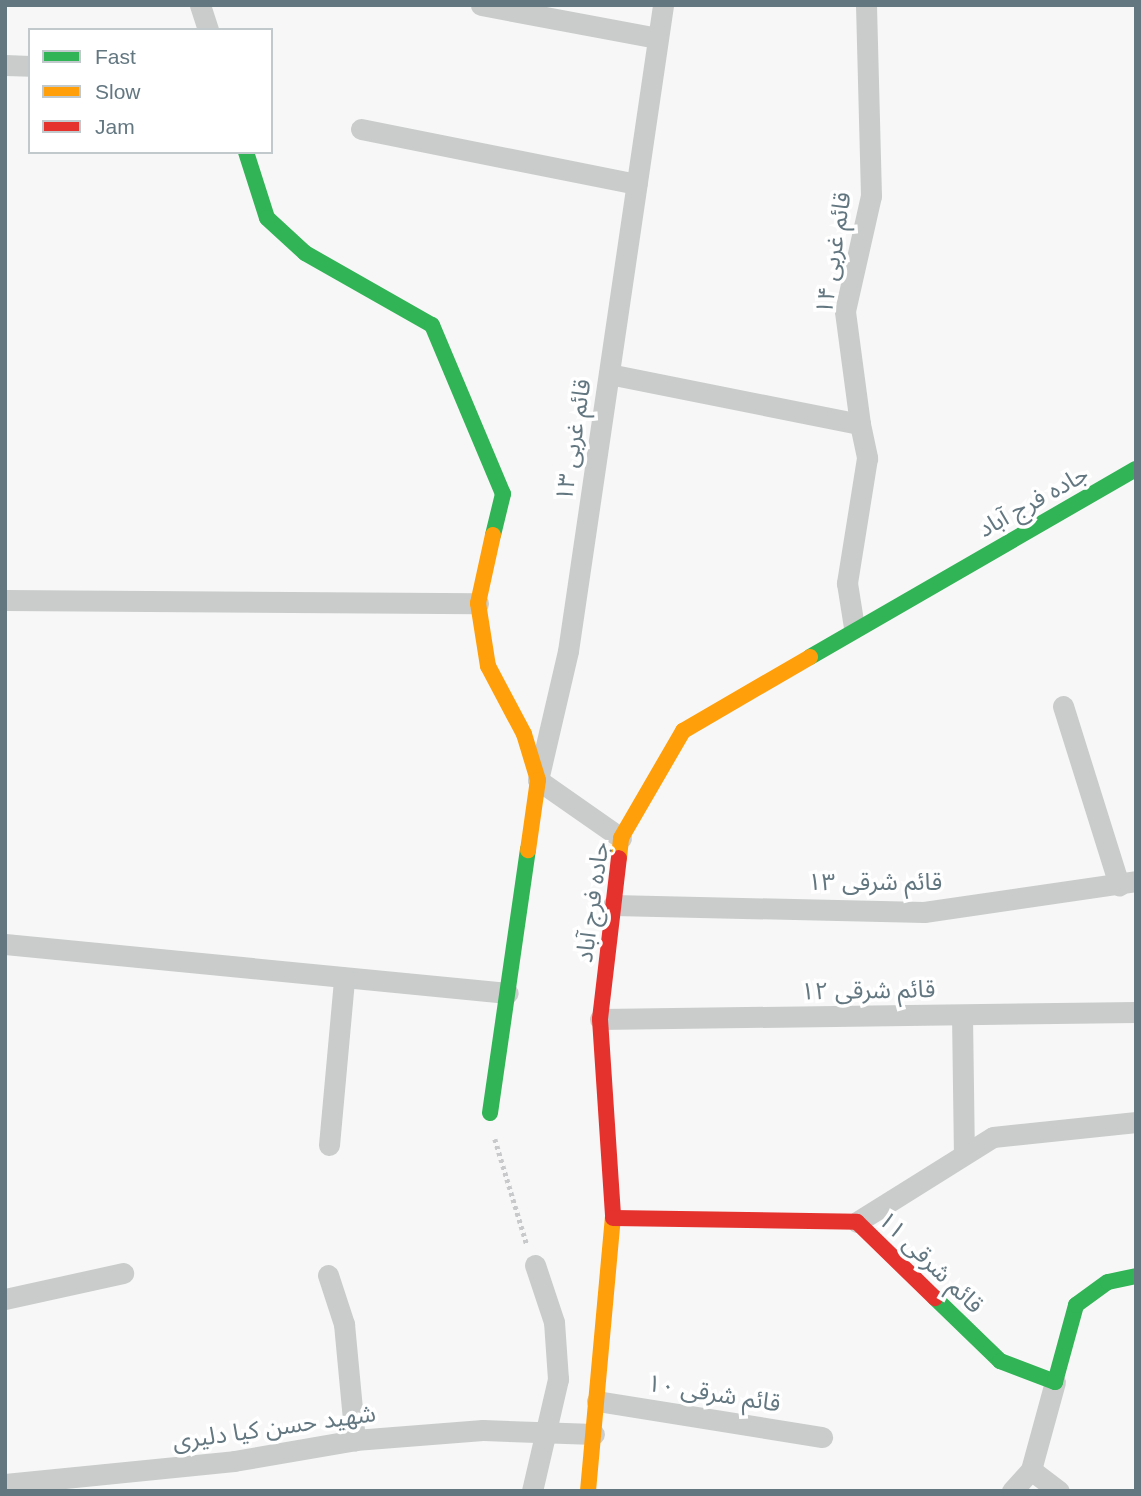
<!DOCTYPE html>
<meta charset="utf-8">
<style>
body{margin:0}
#map{position:relative;width:1141px;height:1496px;overflow:hidden;background:#f7f7f7;font-family:Helvetica,"Noto Sans Arabic",sans-serif}
div>[style]{position:absolute}
.path>*{height:4.5px;margin-top:-2.25px;transform-origin:0;background:repeating-linear-gradient(90deg,#c8c9ca 0 3.5px,transparent 0 7px)}
.street>*{height:21px;margin:-10.5px;padding:0 10.5px;transform-origin:10.5px;border-radius:10.5px;background:#cacccc}
.fast>*{height:16px;margin:-8px;padding:0 8px;transform-origin:8px;border-radius:8px;background:#30b455}
.slow>*{height:16px;margin:-8px;padding:0 8px;transform-origin:8px;border-radius:8px;background:#ff9f0a}
.jam>*{height:16px;margin:-8px;padding:0 8px;transform-origin:8px;border-radius:8px;background:#e5322d}
span{translate:-50% -50%;white-space:nowrap;text-align:center;line-height:1.15;-webkit-text-stroke:7px #fff;paint-order:stroke}
.street-label{font-size:24px;color:#637781}
.frame{position:absolute;inset:0;border:7px solid #637781;pointer-events:none}
.legend{position:absolute;left:28px;top:28px;width:245px;height:126px;box-sizing:border-box;background:#fff;border:2px solid #c1c9cd;margin:0;padding:9px 12px;list-style:none;font-size:21px;color:#637781}
.legend li{display:flex;align-items:center;gap:14px;height:35px}
.legend b{width:35px;border:2px solid #c1c9cd}
</style>
<div id="map">
<div class="path">
<i style="left:495px;top:1139px;width:111px;rotate:73.2deg"></i>
</div>
<div class="street">
<i style="left:200px;top:5px;width:26px;rotate:72deg"></i>
<i style="left:481px;top:5px;width:180px;rotate:10.6deg"></i>
<i style="left:5px;top:65px;width:25px;rotate:2deg"></i>
<i style="left:361px;top:129px;width:281px;rotate:11.3deg"></i>
<i style="left:609px;top:374px;width:256px;rotate:11.3deg"></i>
<i style="left:860px;top:424px;width:35px;rotate:78deg"></i>
<i style="left:867px;top:458px;width:127px;rotate:99.1deg"></i>
<i style="left:847px;top:583px;width:45px;rotate:81deg"></i>
<i style="left:860px;top:424px;width:114px;rotate:-97.6deg"></i>
<i style="left:845px;top:311px;width:118px;rotate:-77.3deg"></i>
<i style="left:871px;top:196px;width:191px;rotate:-91.5deg"></i>
<i style="left:5px;top:600px;width:473px;rotate:0.4deg"></i>
<i style="left:1063px;top:706px;width:188px;rotate:72.6deg"></i>
<i style="left:621px;top:838px;width:101px;rotate:-145.1deg"></i>
<i style="left:538px;top:780px;width:132px;rotate:-76.9deg"></i>
<i style="left:568px;top:651px;width:653px;rotate:-81.63deg"></i>
<i style="left:613px;top:905px;width:311px;rotate:1.3deg"></i>
<i style="left:924px;top:912px;width:214px;rotate:-8.3deg"></i>
<i style="left:5px;top:944px;width:505px;rotate:5.56deg"></i>
<i style="left:962px;top:1015px;width:137px;rotate:89.2deg"></i>
<i style="left:600px;top:1019px;width:536px;rotate:-0.75deg"></i>
<i style="left:329px;top:1145px;width:167px;rotate:-84.8deg"></i>
<i style="left:857px;top:1222px;width:160px;rotate:-32deg"></i>
<i style="left:993px;top:1137px;width:144px;rotate:-6deg"></i>
<i style="left:328px;top:1275px;width:52px;rotate:71.9deg"></i>
<i style="left:344px;top:1324px;width:117px;rotate:84.6deg"></i>
<i style="left:5px;top:1299px;width:121px;rotate:-12.4deg"></i>
<i style="left:1055px;top:1382px;width:91px;rotate:105.3deg"></i>
<i style="left:1031px;top:1470px;width:35px;rotate:37deg"></i>
<i style="left:597px;top:1401px;width:228px;rotate:9.1deg"></i>
<i style="left:5px;top:1484px;width:230px;rotate:-5.7deg"></i>
<i style="left:234px;top:1461px;width:123px;rotate:-9.8deg"></i>
<i style="left:355px;top:1440px;width:128px;rotate:-4.5deg"></i>
<i style="left:483px;top:1430px;width:111px;rotate:2.1deg"></i>
<i style="left:532px;top:1491px;width:115px;rotate:-76.9deg"></i>
<i style="left:558px;top:1379px;width:57px;rotate:-94deg"></i>
<i style="left:554px;top:1322px;width:60px;rotate:-108.4deg"></i>
<i style="left:1012px;top:1491px;width:28px;rotate:-48deg"></i>
</div>
<div class="fast">
<i style="left:246px;top:152px;width:69px;rotate:72.3deg"></i>
<i style="left:267px;top:218px;width:52px;rotate:42.6deg"></i>
<i style="left:305px;top:253px;width:146px;rotate:29.6deg"></i>
<i style="left:432px;top:325px;width:183px;rotate:67.2deg"></i>
<i style="left:503px;top:494px;width:42px;rotate:103.7deg"></i>
<i style="left:810px;top:657px;width:376px;rotate:-30deg"></i>
<i style="left:490px;top:1113px;width:266px;rotate:-81.8deg"></i>
<i style="left:935px;top:1298px;width:91px;rotate:44.1deg"></i>
<i style="left:1000px;top:1361px;width:59px;rotate:20.9deg"></i>
<i style="left:1055px;top:1382px;width:80px;rotate:-74.7deg"></i>
<i style="left:1076px;top:1305px;width:39px;rotate:-36deg"></i>
<i style="left:1108px;top:1282px;width:29px;rotate:-12deg"></i>
</div>
<div class="slow">
<i style="left:493px;top:535px;width:70px;rotate:102.4deg"></i>
<i style="left:478px;top:603px;width:64px;rotate:81deg"></i>
<i style="left:488px;top:666px;width:77px;rotate:62.1deg"></i>
<i style="left:524px;top:734px;width:48px;rotate:73.1deg"></i>
<i style="left:538px;top:780px;width:71px;rotate:98.1deg"></i>
<i style="left:619px;top:858px;width:20px;rotate:-84deg"></i>
<i style="left:621px;top:838px;width:124px;rotate:-59.9deg"></i>
<i style="left:683px;top:731px;width:147px;rotate:-30.2deg"></i>
<i style="left:588px;top:1491px;width:277px;rotate:-84.8deg"></i>
</div>
<div class="jam">
<i style="left:613px;top:1215px;width:196px;rotate:-93.8deg"></i>
<i style="left:600px;top:1019px;width:162px;rotate:-83.3deg"></i>
<i style="left:613px;top:1218px;width:244px;rotate:0.9deg"></i>
<i style="left:857px;top:1222px;width:109px;rotate:44.3deg"></i>
</div>
<div class="street-label">
<span style="left:833px;top:253px;rotate:-81deg">قائم غربی ۱۴</span>
<span style="left:573px;top:440px;rotate:-81deg">قائم غربی ۱۳</span>
<span style="left:1033px;top:501px;rotate:-29deg">جاده فرج آباد</span>
<span style="left:875px;top:882px">قائم شرقی ۱۳</span>
<span style="left:592px;top:902px;rotate:-82deg">جاده فرج آباد</span>
<span style="left:868px;top:990px;rotate:-1deg">قائم شرقی ۱۲</span>
<span style="left:931px;top:1262px;rotate:44deg">قائم شرقی ۱۱</span>
<span style="left:714px;top:1393px;rotate:9deg">قائم شرقی ۱۰</span>
<span style="left:274px;top:1427px;rotate:-8deg">شهید حسن کیا دلیری</span>
</div>
<div class="frame"></div>
<ul class="legend">
<li><b style="height:9px;background:#30b455"></b>Fast</li>
<li><b style="height:9px;background:#ff9f0a"></b>Slow</li>
<li><b style="height:9px;background:#e5322d"></b>Jam</li>
</ul>
</div>
